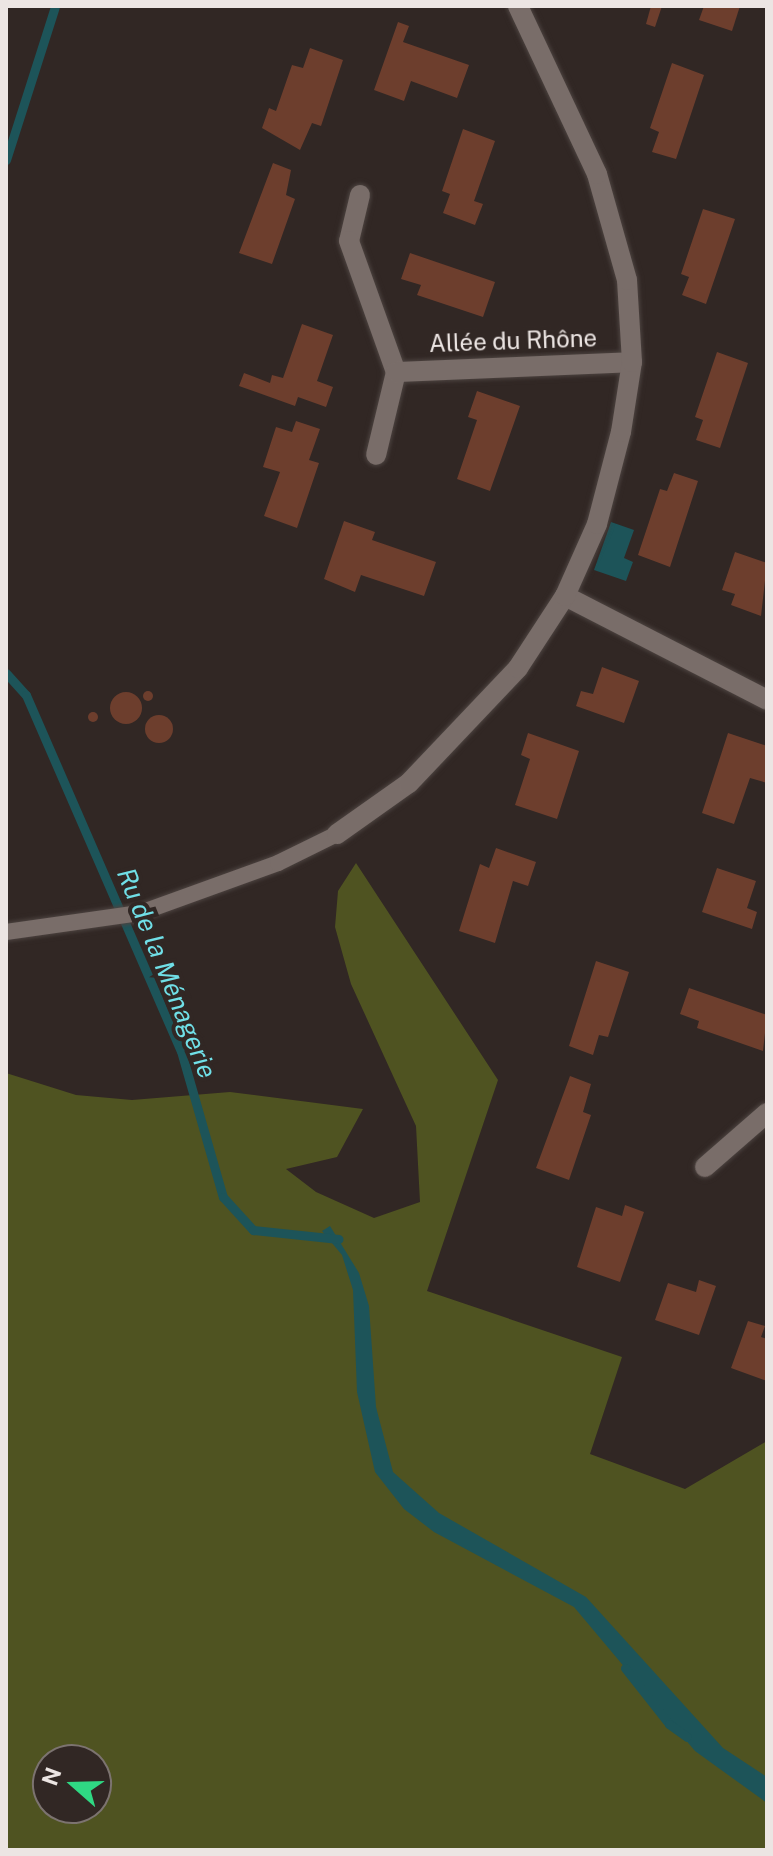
<!DOCTYPE html>
<meta charset="utf-8">
<style>
body{margin:0}
#map{position:relative;width:773px;height:1856px;overflow:hidden;background:#312724;font-family:"Public Sans",sans-serif}
div>[style]{position:absolute}
.forest>*{inset:0;background:#4f5321}
.water>*{inset:0;background:#1d5459}
.stream>*{height:9px;margin:-4.5px;padding:0 4.5px;transform-origin:4.5px;border-radius:4.5px;background:#1d5459}
.building>*{inset:0;background:#6d3e2d}
.round{border-radius:50%}
.roads{filter:drop-shadow(0 0 2px #4c4340) drop-shadow(0 0 2px #4c4340)}
.service>*{height:16px;margin:-8px;padding:0 8px;transform-origin:8px;border-radius:8px;background:#796d69}
.minor>*{height:20px;margin:-10px;padding:0 10px;transform-origin:10px;border-radius:10px;background:#796d69}
span{translate:-50% -50%;white-space:nowrap;text-align:center;line-height:1.15;-webkit-text-stroke:8px #312724;paint-order:stroke}
.street-label{font-size:24px;color:#ece5e3}
.water-label{font-size:26px;color:#70dfe7;font-style:italic}
.frame{position:absolute;inset:0;border:8px solid #ece5e3;pointer-events:none}
.north{position:absolute;left:32px;top:1744px;width:80px;height:80px;box-sizing:border-box;background:#312724;border:2px solid #7c7370;border-radius:50%;rotate:290deg;font-size:22px;font-weight:700;line-height:32px;text-align:center;color:#ece5e3}
.north::after{content:'';display:block;margin:auto;width:28px;height:36px;background:#2fd883;clip-path:polygon(50% 0,100% 100%,50% 72%,0 100%)}
</style>
<div id="map">
<div class="forest">
<i style="clip-path:polygon(evenodd,356px 863px,498px 1080px,427px 1291px,622px 1357px,590px 1454px,685px 1489px,767px 1441px,767px 1850px,6px 1850px,6px 1073px,76px 1095px,132px 1100px,230px 1092px,363px 1109px,337px 1157px,286px 1169px,316px 1192px,374px 1218px,420px 1202px,416px 1126px,351px 984px,335px 927px,338px 891px,356px 863px,48px 1760px,96px 1760px,96px 1808px,48px 1808px,48px 1760px)"></i>
</div>
<div class="water">
<i style="clip-path:polygon(611px 522px,634px 530px,624px 558px,633px 562px,626px 581px,594px 570px)"></i>
<i style="clip-path:polygon(330px 1226px,359px 1273px,369px 1306px,376px 1407px,393px 1472px,439px 1513px,586px 1597px,723px 1748px,767px 1777px,767px 1803px,695px 1751px,574px 1607px,434px 1532px,404px 1509px,375px 1472px,357px 1392px,353px 1290px,342px 1255px,322px 1231px)"></i>
</div>
<div class="stream">
<i style="left:6px;top:160px;width:162px;rotate:-72.3deg"></i>
<i style="left:6px;top:673px;width:30px;rotate:48deg"></i>
<i style="left:26px;top:695px;width:388px;rotate:66.5deg"></i>
<i style="left:181px;top:1051px;width:152px;rotate:74deg"></i>
<i style="left:223px;top:1197px;width:45px;rotate:47.7deg"></i>
<i style="left:253px;top:1230px;width:86px;rotate:6deg"></i>
<i style="left:625px;top:1668px;width:71px;rotate:51.8deg"></i>
<i style="left:669px;top:1724px;width:22px;rotate:36deg"></i>
</div>
<div class="building">
<i style="clip-path:polygon(651px 6px,662px 6px,655px 27px,646px 24px)"></i>
<i style="clip-path:polygon(704px 6px,740px 6px,732px 31px,699px 20px)"></i>
<i style="clip-path:polygon(398px 22px,409px 26px,403px 42px,469px 65px,457px 98px,411px 81px,404px 101px,374px 90px)"></i>
<i style="clip-path:polygon(310px 48px,343px 60px,321px 126px,312px 123px,300px 150px,262px 128px,269px 108px,276px 111px,292px 65px,303px 68px)"></i>
<i style="clip-path:polygon(672px 63px,704px 75px,676px 159px,652px 152px,659px 132px,650px 128px)"></i>
<i style="clip-path:polygon(463px 129px,495px 141px,474px 201px,483px 204px,475px 225px,443px 213px,450px 194px,442px 191px)"></i>
<i style="clip-path:polygon(273px 163px,291px 170px,286px 195px,295px 199px,272px 264px,239px 253px)"></i>
<i style="clip-path:polygon(703px 209px,735px 219px,706px 304px,682px 295px,689px 277px,681px 274px)"></i>
<i style="clip-path:polygon(410px 253px,495px 282px,483px 317px,417px 295px,421px 285px,401px 279px)"></i>
<i style="clip-path:polygon(302px 324px,333px 335px,317px 381px,333px 387px,326px 407px,298px 397px,295px 406px,239px 386px,244px 373px,270px 383px,272px 375px,283px 378px)"></i>
<i style="clip-path:polygon(717px 352px,748px 363px,720px 448px,696px 440px,703px 420px,695px 417px)"></i>
<i style="clip-path:polygon(477px 391px,520px 406px,490px 491px,457px 479px,477px 420px,468px 417px)"></i>
<i style="clip-path:polygon(296px 421px,320px 429px,309px 460px,319px 463px,297px 528px,264px 516px,280px 472px,263px 467px,276px 427px,292px 432px)"></i>
<i style="clip-path:polygon(674px 473px,698px 481px,670px 567px,638px 555px,660px 489px,667px 491px)"></i>
<i style="clip-path:polygon(344px 521px,375px 532px,372px 540px,436px 562px,424px 596px,361px 575px,355px 592px,324px 579px)"></i>
<i style="clip-path:polygon(735px 552px,767px 563px,761px 616px,731px 605px,735px 594px,722px 590px)"></i>
<i style="clip-path:polygon(602px 667px,639px 681px,624px 723px,576px 706px,581px 691px,593px 694px)"></i>
<i class="round" style="left:143px;top:691px;width:10px;height:10px"></i>
<i class="round" style="left:110px;top:692px;width:32px;height:32px"></i>
<i class="round" style="left:88px;top:712px;width:10px;height:10px"></i>
<i class="round" style="left:145px;top:715px;width:28px;height:28px"></i>
<i style="clip-path:polygon(528px 733px,579px 751px,557px 819px,515px 805px,530px 759px,521px 755px)"></i>
<i style="clip-path:polygon(728px 733px,767px 746px,767px 783px,750px 778px,734px 824px,702px 813px)"></i>
<i style="clip-path:polygon(496px 848px,536px 862px,528px 886px,513px 881px,495px 943px,459px 931px,480px 864px,489px 868px)"></i>
<i style="clip-path:polygon(717px 868px,756px 881px,747px 908px,757px 912px,752px 929px,702px 912px)"></i>
<i style="clip-path:polygon(596px 961px,629px 972px,608px 1037px,599px 1035px,593px 1055px,569px 1046px)"></i>
<i style="clip-path:polygon(689px 988px,767px 1015px,763px 1051px,697px 1028px,699px 1021px,680px 1014px)"></i>
<i style="clip-path:polygon(570px 1076px,591px 1084px,583px 1112px,591px 1115px,569px 1180px,536px 1168px)"></i>
<i style="clip-path:polygon(625px 1205px,644px 1212px,620px 1282px,577px 1267px,596px 1207px,622px 1216px)"></i>
<i style="clip-path:polygon(699px 1280px,716px 1286px,699px 1335px,655px 1320px,668px 1283px,696px 1292px)"></i>
<i style="clip-path:polygon(748px 1321px,765px 1326px,761px 1337px,767px 1339px,767px 1381px,731px 1368px)"></i>
</div>
<div class="roads">
<div class="service">
<i style="left:6px;top:932px;width:135px;rotate:-8.1deg"></i>
<i style="left:140px;top:913px;width:147px;rotate:-19.9deg"></i>
<i style="left:278px;top:863px;width:66px;rotate:-26.2deg"></i>
</div>
<div class="minor">
<i style="left:360px;top:195px;width:47px;rotate:103.4deg"></i>
<i style="left:349px;top:241px;width:139px;rotate:70.3deg"></i>
<i style="left:396px;top:372px;width:85px;rotate:103.5deg"></i>
<i style="left:396px;top:372px;width:236px;rotate:-2.4deg"></i>
<i style="left:565px;top:596px;width:227px;rotate:27.2deg"></i>
<i style="left:337px;top:834px;width:88px;rotate:-35.3deg"></i>
<i style="left:409px;top:783px;width:158px;rotate:-46.5deg"></i>
<i style="left:518px;top:668px;width:86px;rotate:-56.9deg"></i>
<i style="left:565px;top:596px;width:79px;rotate:-66deg"></i>
<i style="left:597px;top:524px;width:95px;rotate:-75.4deg"></i>
<i style="left:621px;top:432px;width:71px;rotate:-81.1deg"></i>
<i style="left:632px;top:362px;width:82px;rotate:-93.5deg"></i>
<i style="left:627px;top:280px;width:110px;rotate:-105.8deg"></i>
<i style="left:597px;top:174px;width:186px;rotate:-115.2deg"></i>
<i style="left:705px;top:1167px;width:82px;rotate:-41.1deg"></i>
</div>
</div>
<div class="street-label">
<span style="left:513px;top:341px;rotate:-2deg">Allée du Rhône</span>
</div>
<div class="water-label">
<span style="left:167px;top:973px;rotate:68deg">Ru de la Ménagerie</span>
</div>
<div class="frame"></div>
<div class="north">N</div>
</div>
